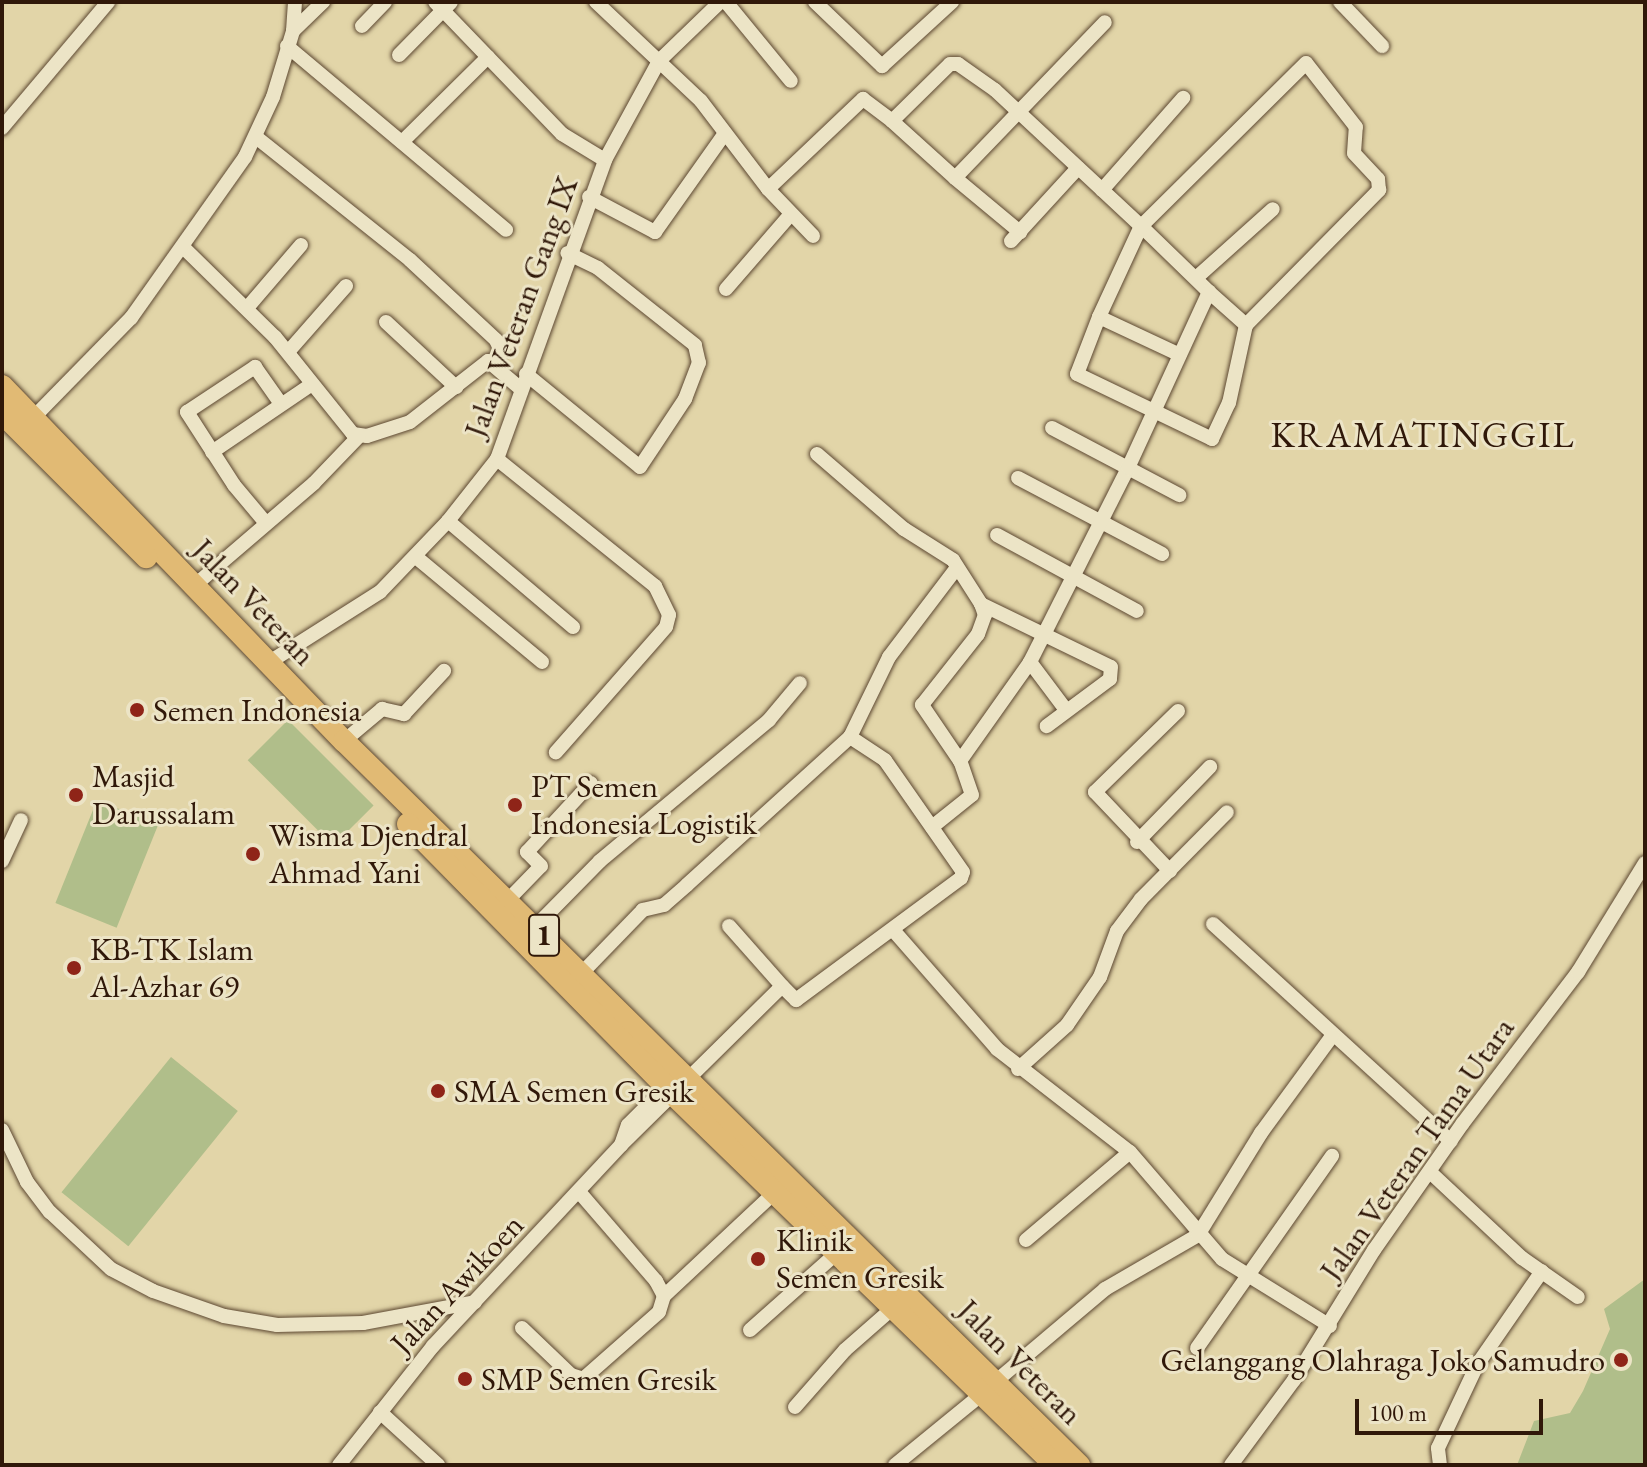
<!DOCTYPE html>
<style>
body{margin:0}
#map{position:relative;width:1647px;height:1467px;overflow:hidden;background:#e2d5a8;font-family:"EB Garamond",serif}
div>[style]{position:absolute}
.green>*{inset:0;background:#b0be8a;transform-origin:0 0}
.roads{filter:drop-shadow(0 0 2px #5c4731) drop-shadow(0 0 2px #5c4731)}
.minor>*{height:14px;margin:-7px;padding:0 7px;transform-origin:7px;border-radius:7px;background:#ece4c6}
.highway>*{height:22px;margin:-11px;padding:0 11px;transform-origin:11px;border-radius:11px;background:#e1ba74}
.dots>*{width:22px;height:22px;translate:-50% -50%;box-sizing:border-box;border:4px solid #ece4c6;border-radius:50%}
span{translate:-50% -50%;white-space:nowrap;text-align:center;line-height:1.15;-webkit-text-stroke:6px #ece4c6;paint-order:stroke}
.shield-label span{padding:2px 6px;background:#ece4c6;border:2px solid;border-radius:6px;-webkit-text-stroke-width:0}
.shield-label{font-size:30px;color:#301809;font-weight:700}
.street-label{font-size:32px;color:#301809}
.poi-label{font-size:32px;color:#301809}
.left{translate:0 -50%;text-align:left}
.right{translate:-100% -50%;text-align:right}
.quarter-label{font-size:36px;color:#301809;letter-spacing:2px}
.frame{position:absolute;inset:0;border:4px solid #301809;pointer-events:none}
.scale{position:absolute;left:1355px;top:1399px;width:188px;height:36px;box-sizing:border-box;border:4px solid #301809;border-top:0;padding-left:10px;font-size:24px;line-height:28px;white-space:nowrap;color:#301809;-webkit-text-stroke:6px #ece4c6;paint-order:stroke}
</style>
<div id="map">
<div class="green">
<i style="left:288px;top:720px;width:121px;height:57px;rotate:45deg"></i>
<i style="left:97px;top:800px;width:66px;height:111px;rotate:22deg"></i>
<i style="left:171px;top:1057px;width:86px;height:174px;rotate:39deg"></i>
<i style="clip-path:polygon(1645px 1279px,1645px 1465px,1517px 1465px,1534px 1421px,1570px 1413px,1583px 1391px,1610px 1329px,1604px 1309px)"></i>
</div>
<div class="roads">
<div class="minor">
<i style="left:435px;top:2px;width:183px;rotate:46.1deg"></i>
<i style="left:562px;top:134px;width:50px;rotate:31.2deg"></i>
<i style="left:596px;top:2px;width:144px;rotate:43.3deg"></i>
<i style="left:701px;top:101px;width:111px;rotate:52.7deg"></i>
<i style="left:768px;top:189px;width:131px;rotate:-43.5deg"></i>
<i style="left:863px;top:99px;width:36px;rotate:37deg"></i>
<i style="left:892px;top:121px;width:81px;rotate:-44.5deg"></i>
<i style="left:950px;top:64px;width:8px"></i>
<i style="left:958px;top:64px;width:45px;rotate:35.1deg"></i>
<i style="left:995px;top:90px;width:200px;rotate:43deg"></i>
<i style="left:1141px;top:226px;width:95px;rotate:44.1deg"></i>
<i style="left:1209px;top:292px;width:50px;rotate:41.7deg"></i>
<i style="left:1246px;top:325px;width:190px;rotate:-45.4deg"></i>
<i style="left:1379px;top:190px;width:11px;rotate:-95deg"></i>
<i style="left:1378px;top:179px;width:35px;rotate:-133deg"></i>
<i style="left:1354px;top:153px;width:26px;rotate:-86deg"></i>
<i style="left:1356px;top:127px;width:81px;rotate:-128deg"></i>
<i style="left:1306px;top:63px;width:232px;rotate:135.3deg"></i>
<i style="left:1141px;top:226px;width:100px;rotate:114.8deg"></i>
<i style="left:1099px;top:317px;width:89px;rotate:25.1deg"></i>
<i style="left:726px;top:2px;width:102px;rotate:50.6deg"></i>
<i style="left:815px;top:2px;width:93px;rotate:43.7deg"></i>
<i style="left:882px;top:66px;width:95px;rotate:-42.4deg"></i>
<i style="left:1340px;top:2px;width:61px;rotate:46.3deg"></i>
<i style="left:362px;top:26px;width:33px;rotate:-46deg"></i>
<i style="left:293px;top:31px;width:42px;rotate:-44deg"></i>
<i style="left:287px;top:46px;width:286px;rotate:40deg"></i>
<i style="left:399px;top:55px;width:74px;rotate:-45.5deg"></i>
<i style="left:892px;top:121px;width:85px;rotate:42.1deg"></i>
<i style="left:955px;top:178px;width:216px;rotate:-46.1deg"></i>
<i style="left:2px;top:128px;width:165px;rotate:-49.9deg"></i>
<i style="left:256px;top:137px;width:197px;rotate:38.6deg"></i>
<i style="left:410px;top:260px;width:117px;rotate:42.9deg"></i>
<i style="left:496px;top:340px;width:10px;rotate:66deg"></i>
<i style="left:500px;top:349px;width:16px;rotate:105deg"></i>
<i style="left:402px;top:142px;width:121px;rotate:-44.7deg"></i>
<i style="left:955px;top:178px;width:85px;rotate:39.7deg"></i>
<i style="left:768px;top:189px;width:65px;rotate:46.2deg"></i>
<i style="left:1102px;top:190px;width:123px;rotate:-48.6deg"></i>
<i style="left:589px;top:197px;width:75px;rotate:27.9deg"></i>
<i style="left:655px;top:232px;width:121px;rotate:-54.7deg"></i>
<i style="left:1011px;top:241px;width:99px;rotate:-47.5deg"></i>
<i style="left:185px;top:249px;width:126px;rotate:44.4deg"></i>
<i style="left:275px;top:337px;width:124px;rotate:51.2deg"></i>
<i style="left:353px;top:434px;width:14px;rotate:8deg"></i>
<i style="left:367px;top:436px;width:45px;rotate:-18deg"></i>
<i style="left:410px;top:422px;width:99px;rotate:-38deg"></i>
<i style="left:488px;top:361px;width:43px;rotate:40.3deg"></i>
<i style="left:1196px;top:278px;width:103px;rotate:-41.9deg"></i>
<i style="left:726px;top:289px;width:99px;rotate:-49.1deg"></i>
<i style="left:247px;top:308px;width:83px;rotate:-49.4deg"></i>
<i style="left:1099px;top:317px;width:61px;rotate:111.1deg"></i>
<i style="left:1077px;top:374px;width:150px;rotate:25.7deg"></i>
<i style="left:1212px;top:439px;width:40px;rotate:-65deg"></i>
<i style="left:1229px;top:403px;width:80px;rotate:-77.7deg"></i>
<i style="left:386px;top:322px;width:96px;rotate:42.9deg"></i>
<i style="left:288px;top:352px;width:88px;rotate:-48.7deg"></i>
<i style="left:526px;top:374px;width:147px;rotate:39.2deg"></i>
<i style="left:640px;top:467px;width:82px;rotate:-56.5deg"></i>
<i style="left:685px;top:399px;width:39px;rotate:-69deg"></i>
<i style="left:699px;top:363px;width:18px;rotate:-103deg"></i>
<i style="left:695px;top:345px;width:124px;rotate:-141.6deg"></i>
<i style="left:598px;top:268px;width:34px;rotate:-154deg"></i>
<i style="left:33px;top:418px;width:140px;rotate:-45.6deg"></i>
<i style="left:131px;top:318px;width:197px;rotate:-54.7deg"></i>
<i style="left:245px;top:157px;width:66px;rotate:-65deg"></i>
<i style="left:273px;top:97px;width:69px;rotate:-73.1deg"></i>
<i style="left:293px;top:31px;width:29px;rotate:-86deg"></i>
<i style="left:1052px;top:428px;width:144px;rotate:27.8deg"></i>
<i style="left:212px;top:452px;width:121px;rotate:-34.2deg"></i>
<i style="left:817px;top:454px;width:115px;rotate:40.8deg"></i>
<i style="left:904px;top:529px;width:58px;rotate:32.3deg"></i>
<i style="left:953px;top:560px;width:52px;rotate:57.5deg"></i>
<i style="left:981px;top:604px;width:144px;rotate:25.9deg"></i>
<i style="left:1111px;top:667px;width:12px;rotate:95deg"></i>
<i style="left:1110px;top:679px;width:79px;rotate:143.3deg"></i>
<i style="left:497px;top:459px;width:203px;rotate:38.8deg"></i>
<i style="left:655px;top:586px;width:32px;rotate:64deg"></i>
<i style="left:669px;top:615px;width:12px;rotate:104deg"></i>
<i style="left:666px;top:627px;width:167px;rotate:131.3deg"></i>
<i style="left:1018px;top:478px;width:163px;rotate:27.8deg"></i>
<i style="left:448px;top:521px;width:164px;rotate:40.3deg"></i>
<i style="left:265px;top:522px;width:48px;rotate:-130deg"></i>
<i style="left:234px;top:485px;width:87px;rotate:-122.8deg"></i>
<i style="left:187px;top:412px;width:82px;rotate:-33.5deg"></i>
<i style="left:255px;top:367px;width:45px;rotate:54.9deg"></i>
<i style="left:997px;top:535px;width:159px;rotate:28.5deg"></i>
<i style="left:416px;top:557px;width:164px;rotate:39.8deg"></i>
<i style="left:194px;top:586px;width:158px;rotate:-40.6deg"></i>
<i style="left:314px;top:483px;width:65px;rotate:-46.2deg"></i>
<i style="left:1030px;top:662px;width:60px;rotate:53.1deg"></i>
<i style="left:268px;top:663px;width:133px;rotate:-32.4deg"></i>
<i style="left:380px;top:592px;width:98px;rotate:-46.2deg"></i>
<i style="left:448px;top:521px;width:79px;rotate:-51.7deg"></i>
<i style="left:497px;top:459px;width:318px;rotate:-70.1deg"></i>
<i style="left:605px;top:160px;width:113px;rotate:-61.4deg"></i>
<i style="left:659px;top:61px;width:85px;rotate:-44deg"></i>
<i style="left:850px;top:737px;width:89px;rotate:-64deg"></i>
<i style="left:889px;top:657px;width:109px;rotate:-52.8deg"></i>
<i style="left:344px;top:741px;width:50px;rotate:-40.1deg"></i>
<i style="left:382px;top:709px;width:23px;rotate:13deg"></i>
<i style="left:404px;top:714px;width:59px;rotate:-47.1deg"></i>
<i style="left:960px;top:761px;width:68px;rotate:-124.2deg"></i>
<i style="left:922px;top:705px;width:90px;rotate:-51.7deg"></i>
<i style="left:978px;top:634px;width:20px;rotate:-70deg"></i>
<i style="left:985px;top:615px;width:12px;rotate:-110deg"></i>
<i style="left:932px;top:827px;width:51px;rotate:-38.7deg"></i>
<i style="left:972px;top:795px;width:36px;rotate:-109deg"></i>
<i style="left:960px;top:761px;width:121px;rotate:-54.7deg"></i>
<i style="left:1030px;top:662px;width:217px;rotate:-63.2deg"></i>
<i style="left:1128px;top:468px;width:194px;rotate:-65.3deg"></i>
<i style="left:1137px;top:842px;width:105px;rotate:-45.8deg"></i>
<i style="left:2px;top:861px;width:45px;rotate:-65.1deg"></i>
<i style="left:1170px;top:871px;width:109px;rotate:-133.5deg"></i>
<i style="left:1095px;top:792px;width:116px;rotate:-44.3deg"></i>
<i style="left:508px;top:900px;width:47px;rotate:-45.9deg"></i>
<i style="left:541px;top:866px;width:20px;rotate:-135deg"></i>
<i style="left:527px;top:852px;width:94px;rotate:-47.2deg"></i>
<i style="left:1213px;top:924px;width:322px;rotate:42.4deg"></i>
<i style="left:536px;top:926px;width:91px;rotate:-45.4deg"></i>
<i style="left:600px;top:861px;width:220px;rotate:-39.8deg"></i>
<i style="left:769px;top:720px;width:48px;rotate:-50deg"></i>
<i style="left:729px;top:926px;width:80px;rotate:48.5deg"></i>
<i style="left:893px;top:930px;width:158px;rotate:48.8deg"></i>
<i style="left:997px;top:1049px;width:168px;rotate:37.8deg"></i>
<i style="left:1130px;top:1152px;width:141px;rotate:49.3deg"></i>
<i style="left:1222px;top:1259px;width:127px;rotate:31.8deg"></i>
<i style="left:1018px;top:1069px;width:66px;rotate:-41.9deg"></i>
<i style="left:1067px;top:1025px;width:58px;rotate:-55.5deg"></i>
<i style="left:1100px;top:977px;width:49px;rotate:-69.7deg"></i>
<i style="left:1117px;top:931px;width:40px;rotate:-53deg"></i>
<i style="left:1141px;top:899px;width:122px;rotate:-45.3deg"></i>
<i style="left:2px;top:1130px;width:58px;rotate:64.3deg"></i>
<i style="left:27px;top:1182px;width:38px;rotate:53deg"></i>
<i style="left:50px;top:1212px;width:83px;rotate:43.1deg"></i>
<i style="left:111px;top:1269px;width:47px;rotate:27.6deg"></i>
<i style="left:153px;top:1291px;width:75px;rotate:19.4deg"></i>
<i style="left:224px;top:1316px;width:54px;rotate:9.6deg"></i>
<i style="left:277px;top:1325px;width:86px;rotate:-1.3deg"></i>
<i style="left:363px;top:1323px;width:114px;rotate:-10.6deg"></i>
<i style="left:621px;top:1145px;width:21px;rotate:-71deg"></i>
<i style="left:628px;top:1125px;width:62px;rotate:-45deg"></i>
<i style="left:1430px;top:1172px;width:126px;rotate:43.1deg"></i>
<i style="left:1522px;top:1258px;width:68px;rotate:34.9deg"></i>
<i style="left:1026px;top:1240px;width:136px;rotate:-40.2deg"></i>
<i style="left:664px;top:1296px;width:152px;rotate:-43.1deg"></i>
<i style="left:522px;top:1328px;width:68px;rotate:43.8deg"></i>
<i style="left:571px;top:1375px;width:13px;rotate:18deg"></i>
<i style="left:583px;top:1379px;width:101px;rotate:-41.4deg"></i>
<i style="left:659px;top:1312px;width:17px;rotate:-73deg"></i>
<i style="left:664px;top:1296px;width:17px;rotate:-118deg"></i>
<i style="left:656px;top:1281px;width:116px;rotate:-130.8deg"></i>
<i style="left:750px;top:1330px;width:118px;rotate:-41.6deg"></i>
<i style="left:1197px;top:1348px;width:235px;rotate:-54.9deg"></i>
<i style="left:995px;top:1382px;width:144px;rotate:-40.2deg"></i>
<i style="left:1105px;top:1289px;width:108px;rotate:-30.1deg"></i>
<i style="left:1198px;top:1235px;width:120px;rotate:-58.3deg"></i>
<i style="left:1261px;top:1133px;width:120px;rotate:-53.8deg"></i>
<i style="left:795px;top:1407px;width:76px;rotate:-48.7deg"></i>
<i style="left:845px;top:1350px;width:64px;rotate:-41.2deg"></i>
<i style="left:380px;top:1412px;width:79px;rotate:42.4deg"></i>
<i style="left:339px;top:1465px;width:152px;rotate:-51.7deg"></i>
<i style="left:433px;top:1346px;width:275px;rotate:-46.9deg"></i>
<i style="left:621px;top:1145px;width:226px;rotate:-44.6deg"></i>
<i style="left:782px;top:986px;width:20px;rotate:45deg"></i>
<i style="left:796px;top:1000px;width:205px;rotate:-36.5deg"></i>
<i style="left:961px;top:878px;width:6px;rotate:-72deg"></i>
<i style="left:963px;top:872px;width:136px;rotate:-124.9deg"></i>
<i style="left:885px;top:760px;width:42px;rotate:-146.7deg"></i>
<i style="left:850px;top:737px;width:220px;rotate:137.8deg"></i>
<i style="left:687px;top:885px;width:30px;rotate:139deg"></i>
<i style="left:664px;top:905px;width:22px;rotate:167deg"></i>
<i style="left:643px;top:910px;width:89px;rotate:134.1deg"></i>
<i style="left:895px;top:1465px;width:112px;rotate:-39.2deg"></i>
<i style="left:1231px;top:1465px;width:106px;rotate:-53.5deg"></i>
<i style="left:1294px;top:1380px;width:153px;rotate:-58.4deg"></i>
<i style="left:1374px;top:1250px;width:155px;rotate:-55deg"></i>
<i style="left:1463px;top:1123px;width:190px;rotate:-52.7deg"></i>
<i style="left:1578px;top:972px;width:128px;rotate:-58.4deg"></i>
<i style="left:1440px;top:1465px;width:17px;rotate:-97deg"></i>
<i style="left:1438px;top:1448px;width:92px;rotate:-64.8deg"></i>
<i style="left:1477px;top:1365px;width:114px;rotate:-55.3deg"></i>
</div>
<div class="highway">
<i style="left:2px;top:386px;width:493px;rotate:46.1deg"></i>
<i style="left:344px;top:741px;width:1032px;rotate:44.57deg"></i>
<i style="left:2px;top:413px;width:204px;rotate:45deg"></i>
<i style="left:408px;top:824px;width:380px;rotate:45.5deg"></i>
<i style="left:674px;top:1095px;width:531px;rotate:44.16deg"></i>
</div>
</div>
<div class="dots">
<i style="left:137px;top:710px;background:#8f2418"></i>
<i style="left:76px;top:795px;background:#8f2418"></i>
<i style="left:515px;top:805px;background:#8f2418"></i>
<i style="left:253px;top:854px;background:#8f2418"></i>
<i style="left:74px;top:968px;background:#8f2418"></i>
<i style="left:438px;top:1091px;background:#8f2418"></i>
<i style="left:758px;top:1259px;background:#8f2418"></i>
<i style="left:1621px;top:1360px;background:#8f2418"></i>
<i style="left:465px;top:1379px;background:#8f2418"></i>
</div>
<div class="shield-label">
<span style="left:544px;top:935px">1</span>
</div>
<div class="street-label">
<span style="left:521px;top:307px;rotate:-70deg">Jalan Veteran Gang IX</span>
<span style="left:254px;top:602px;rotate:46deg">Jalan Veteran</span>
<span style="left:1417px;top:1149px;rotate:-55deg">Jalan Veteran Tama Utara</span>
<span style="left:457px;top:1284px;rotate:-47deg">Jalan Awikoen</span>
<span style="left:1020px;top:1362px;rotate:45deg">Jalan Veteran</span>
</div>
<div class="poi-label">
<span class="left" style="left:153px;top:710px">Semen Indonesia</span>
<span class="left" style="left:92px;top:795px">Masjid<br>Darussalam</span>
<span class="left" style="left:531px;top:805px">PT Semen<br>Indonesia Logistik</span>
<span class="left" style="left:269px;top:854px">Wisma Djendral<br>Ahmad Yani</span>
<span class="left" style="left:90px;top:968px">KB-TK Islam<br>Al-Azhar 69</span>
<span class="left" style="left:454px;top:1091px">SMA Semen Gresik</span>
<span class="left" style="left:776px;top:1259px">Klinik<br>Semen Gresik</span>
<span class="right" style="left:1605px;top:1360px">Gelanggang Olahraga Joko Samudro</span>
<span class="left" style="left:481px;top:1379px">SMP Semen Gresik</span>
</div>
<div class="quarter-label">
<span style="left:1423px;top:435px">KRAMATINGGIL</span>
</div>
<div class="frame"></div>
<div class="scale">100 m</div>
</div>
